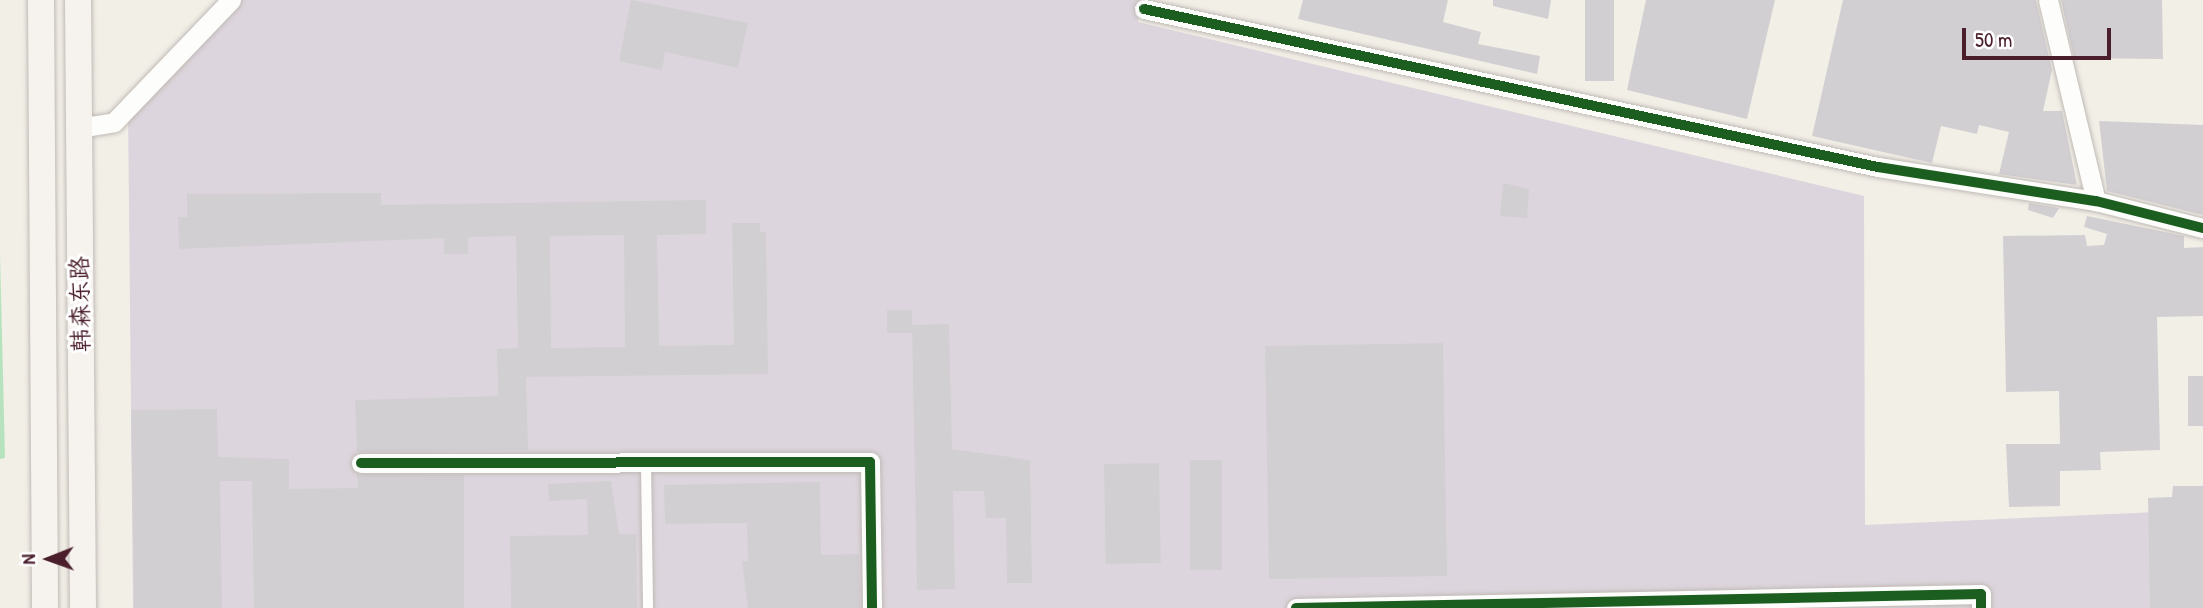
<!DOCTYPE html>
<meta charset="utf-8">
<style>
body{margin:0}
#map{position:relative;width:2203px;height:608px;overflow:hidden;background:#f2efe7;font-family:"Patrick Hand","LXGW WenKai TC",sans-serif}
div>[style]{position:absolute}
.industrial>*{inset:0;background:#ddd5dd}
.green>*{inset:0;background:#b6e3bd}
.building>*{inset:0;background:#d2cfd3;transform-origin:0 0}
.roads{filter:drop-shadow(0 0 2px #c0bab6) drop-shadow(0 0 2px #c0bab6)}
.lane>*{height:10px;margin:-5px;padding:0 5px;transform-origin:5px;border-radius:5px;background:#fdfdfb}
.street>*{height:19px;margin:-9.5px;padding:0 9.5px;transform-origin:9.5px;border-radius:9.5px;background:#fdfdfb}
.secondary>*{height:26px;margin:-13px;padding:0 13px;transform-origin:13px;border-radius:13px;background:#f6f3ee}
.cycleway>*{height:10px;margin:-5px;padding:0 5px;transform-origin:5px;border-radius:5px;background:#1b5e20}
span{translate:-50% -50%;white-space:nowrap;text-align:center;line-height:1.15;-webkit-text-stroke:6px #fff;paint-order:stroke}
.street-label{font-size:24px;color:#4a1f2b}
.north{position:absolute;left:14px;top:524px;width:70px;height:70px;-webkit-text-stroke:5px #fff;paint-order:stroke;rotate:269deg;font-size:19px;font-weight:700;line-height:28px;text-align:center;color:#4a1f2b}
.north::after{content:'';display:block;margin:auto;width:24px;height:32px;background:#4a1f2b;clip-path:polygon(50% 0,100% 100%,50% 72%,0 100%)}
.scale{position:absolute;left:1962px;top:28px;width:149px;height:32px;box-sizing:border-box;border:4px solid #4a1f2b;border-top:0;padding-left:9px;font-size:21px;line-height:24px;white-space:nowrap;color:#4a1f2b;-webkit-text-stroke:5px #fff;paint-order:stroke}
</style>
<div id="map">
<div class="industrial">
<i style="clip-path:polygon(231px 0,1140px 0,1138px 22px,1864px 196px,1865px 525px,2203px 510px,2203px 608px,133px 608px,128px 110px)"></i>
</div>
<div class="green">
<i style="clip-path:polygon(0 253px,5px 458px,0 459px)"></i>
</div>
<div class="building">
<i style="clip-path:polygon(631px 0,748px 23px,738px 68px,665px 52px,662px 70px,619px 61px)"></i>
<i style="clip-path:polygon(1303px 0,1448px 0,1443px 22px,1481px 32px,1478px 44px,1540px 56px,1537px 74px,1298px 19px)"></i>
<i style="clip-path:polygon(1493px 0,1551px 0,1548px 19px,1493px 6px)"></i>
<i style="left:1585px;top:0;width:29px;height:81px"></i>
<i style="clip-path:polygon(1646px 0,1775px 0,1747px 119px,1627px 90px)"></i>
<i style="clip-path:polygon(1843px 0,2036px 0,2052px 70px,2043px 111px,2062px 111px,2077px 185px,1999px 174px,2009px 132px,1979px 125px,1977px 134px,1941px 126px,1932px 163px,1812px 136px)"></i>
<i style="clip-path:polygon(2061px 0,2162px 0,2163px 59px,2074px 58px)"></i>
<i style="clip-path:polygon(2099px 121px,2203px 125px,2203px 215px,2107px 191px)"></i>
<i style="clip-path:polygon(1503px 183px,1529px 189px,1527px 218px,1500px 216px)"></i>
<i style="clip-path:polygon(evenodd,381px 193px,381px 205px,706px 200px,706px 234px,657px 235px,659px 346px,734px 345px,732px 223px,760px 223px,760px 232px,766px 232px,768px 374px,526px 377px,528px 450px,357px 452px,355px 400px,498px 396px,497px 349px,518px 348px,516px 236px,468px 237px,468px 254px,444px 254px,444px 238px,179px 249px,178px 217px,187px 217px,187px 194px,381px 193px,624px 235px,625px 347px,551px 348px,550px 236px,624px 235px)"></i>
<i style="clip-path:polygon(2029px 203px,2059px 208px,2053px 218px,2028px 210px)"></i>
<i style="clip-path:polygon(2087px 216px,2184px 236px,2184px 248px,2203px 247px,2203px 316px,2157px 317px,2160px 450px,2100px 452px,2101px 470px,2060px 471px,2060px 506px,2009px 507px,2006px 444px,2060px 444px,2059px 391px,2006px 392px,2003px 236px,2085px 235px,2087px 246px,2104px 245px,2107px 234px,2084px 227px)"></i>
<i style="left:887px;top:310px;width:25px;height:23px"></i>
<i style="clip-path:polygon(949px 324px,952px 449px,1030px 460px,1032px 583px,1007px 583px,1006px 518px,986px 518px,984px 491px,953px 491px,955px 589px,917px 590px,912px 325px)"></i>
<i style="left:1443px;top:343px;width:233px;height:178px;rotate:89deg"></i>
<i style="left:2188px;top:376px;width:15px;height:50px"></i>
<i style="clip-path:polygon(217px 409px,218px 457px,289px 459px,289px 489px,358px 488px,357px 474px,464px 475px,464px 608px,254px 608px,252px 481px,220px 481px,222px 608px,134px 608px,131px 410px)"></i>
<i style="left:1190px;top:460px;width:32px;height:110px"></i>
<i style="left:1159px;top:463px;width:100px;height:55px;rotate:89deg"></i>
<i style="clip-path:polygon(611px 481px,619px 534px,636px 534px,637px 608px,511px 608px,510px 536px,588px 535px,587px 499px,549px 501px,548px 484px)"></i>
<i style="clip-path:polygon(820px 482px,821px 555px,859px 554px,860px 608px,748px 608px,742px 561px,748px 561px,747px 523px,665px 524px,664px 485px)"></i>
<i style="clip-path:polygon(2173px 486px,2203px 486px,2203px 608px,2150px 608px,2148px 498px,2172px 497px)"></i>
</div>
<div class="roads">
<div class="lane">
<i style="left:646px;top:462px;width:146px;rotate:89.2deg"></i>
</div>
<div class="street">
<i style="left:2048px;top:0;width:207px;rotate:76.6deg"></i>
<i style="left:1144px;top:9px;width:751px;rotate:12.15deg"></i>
<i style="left:1878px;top:167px;width:221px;rotate:8.9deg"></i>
<i style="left:2096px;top:201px;width:110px;rotate:14.2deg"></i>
<i style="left:78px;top:128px;width:36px;rotate:-9deg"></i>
<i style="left:114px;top:122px;width:169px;rotate:-46.2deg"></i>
<i style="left:361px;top:463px;width:509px;rotate:-0.11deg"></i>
<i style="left:870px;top:462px;width:146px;rotate:89.2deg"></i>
<i style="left:1296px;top:608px;width:685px;rotate:-1.17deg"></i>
<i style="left:1981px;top:594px;width:14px;rotate:90deg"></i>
</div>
<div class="secondary">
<i style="left:41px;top:0;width:608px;rotate:89.62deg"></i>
<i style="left:78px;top:0;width:608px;rotate:89.53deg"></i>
</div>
</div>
<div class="cycleway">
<i style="left:1144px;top:9px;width:751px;rotate:12.15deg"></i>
<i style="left:1878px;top:167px;width:221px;rotate:8.9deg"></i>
<i style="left:2096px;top:201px;width:110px;rotate:14.2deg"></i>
<i style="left:361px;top:463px;width:509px;rotate:-0.11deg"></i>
<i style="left:870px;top:462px;width:146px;rotate:89.2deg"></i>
<i style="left:1296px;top:608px;width:685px;rotate:-1.17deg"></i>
<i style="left:1981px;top:594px;width:14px;rotate:90deg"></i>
</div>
<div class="street-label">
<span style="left:80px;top:304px;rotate:-91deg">韩森东路</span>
</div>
<div class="north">N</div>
<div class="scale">50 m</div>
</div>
